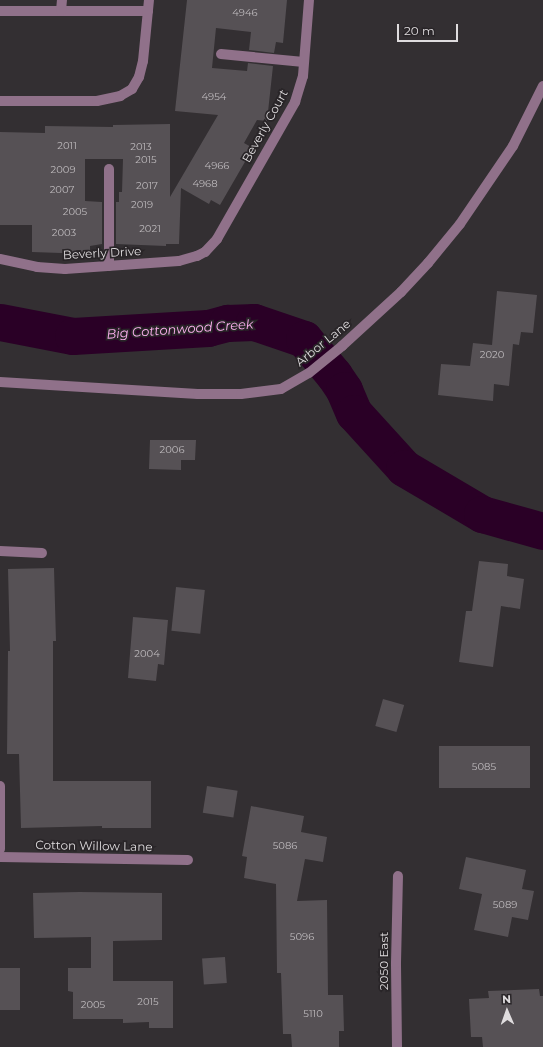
<!DOCTYPE html>
<style>
body{margin:0}
#map{position:relative;width:543px;height:1047px;overflow:hidden;background:#332f32;font-family:Montserrat,sans-serif}
div>[style]{position:absolute}
.river>*{height:37px;margin:-18.5px;padding:0 18.5px;transform-origin:18.5px;border-radius:18.5px;background:#2a0026}
.building>*{inset:0;background:#565155;transform-origin:0 0}
.minor>*{height:10px;margin:-5px;padding:0 5px;transform-origin:5px;border-radius:5px;background:#90718a}
span{translate:-50% -50%;white-space:nowrap;text-align:center;line-height:1.15;-webkit-text-stroke:3.5px #292528;paint-order:stroke}
.number-label{font-size:10px;color:#bdb9bc}
.number-label span{-webkit-text-stroke-width:0}
.street-label{font-size:12px;color:#dfdcde}
.water-label{font-size:13px;color:#feb1f1;font-style:italic}
.north{position:absolute;left:487px;top:991px;width:40px;height:40px;-webkit-text-stroke:3px #292528;paint-order:stroke;rotate:358deg;font-size:11px;font-weight:700;line-height:16px;text-align:center;color:#dfdcde}
.north::after{content:'';display:block;margin:auto;width:14px;height:18px;background:#dfdcde;clip-path:polygon(50% 0,100% 100%,50% 72%,0 100%)}
.scale{position:absolute;left:397px;top:24px;width:61px;height:18px;box-sizing:border-box;border:2px solid #dfdcde;border-top:0;padding-left:5px;font-size:12px;line-height:14px;white-space:nowrap;color:#dfdcde;-webkit-text-stroke:3px #292528;paint-order:stroke}
</style>
<div id="map">
<div class="river">
<i style="left:0;top:322px;width:74px;rotate:10.9deg"></i>
<i style="left:73px;top:336px;width:135px;rotate:-3.4deg"></i>
<i style="left:208px;top:328px;width:20px;rotate:-15deg"></i>
<i style="left:227px;top:323px;width:27px;rotate:-2deg"></i>
<i style="left:254px;top:322px;width:53px;rotate:18.8deg"></i>
<i style="left:304px;top:339px;width:47px;rotate:50.2deg"></i>
<i style="left:334px;top:375px;width:18px;rotate:56deg"></i>
<i style="left:344px;top:390px;width:25px;rotate:67deg"></i>
<i style="left:354px;top:413px;width:74px;rotate:47.7deg"></i>
<i style="left:404px;top:468px;width:91px;rotate:30.5deg"></i>
<i style="left:482px;top:514px;width:63px;rotate:15.6deg"></i>
</div>
<div class="building">
<i style="clip-path:polygon(187px 0,287px 0,283px 43px,276px 42px,274px 53px,249px 50px,251px 32px,216px 28px,212px 68px,247px 71px,248px 63px,273px 66px,267px 121px,257px 120px,244px 143px,253px 148px,220px 205px,211px 200px,209px 204px,181px 188px,179px 244px,166px 244px,166px 246px,116px 244px,116px 202px,119px 202px,119px 192px,122px 192px,123px 159px,85px 159px,85px 201px,102px 202px,102px 244px,90px 246px,90px 254px,32px 252px,32px 225px,0 225px,0 132px,45px 133px,45px 126px,113px 127px,113px 125px,170px 124px,170px 197px,218px 115px,175px 111px)"></i>
<i style="clip-path:polygon(497px 291px,537px 295px,533px 333px,521px 332px,519px 345px,513px 344px,509px 386px,494px 384px,493px 401px,438px 395px,441px 364px,470px 366px,473px 343px,492px 345px)"></i>
<i style="clip-path:polygon(150px 440px,196px 440px,195px 460px,181px 460px,181px 470px,149px 469px)"></i>
<i style="clip-path:polygon(479px 561px,508px 564px,507px 576px,524px 579px,520px 609px,501px 606px,493px 667px,459px 662px,466px 611px,472px 611px)"></i>
<i style="clip-path:polygon(54px 568px,56px 641px,53px 641px,53px 781px,151px 781px,151px 828px,102px 828px,102px 826px,21px 828px,19px 754px,7px 754px,8px 651px,10px 651px,8px 569px)"></i>
<i style="left:176px;top:587px;width:29px;height:44px;rotate:6deg"></i>
<i style="clip-path:polygon(133px 617px,168px 620px,164px 665px,158px 664px,156px 681px,128px 678px)"></i>
<i style="left:383px;top:699px;width:22px;height:28px;rotate:16deg"></i>
<i style="left:439px;top:746px;width:91px;height:42px"></i>
<i style="left:207px;top:786px;width:31px;height:27px;rotate:9deg"></i>
<i style="clip-path:polygon(251px 806px,304px 816px,301px 832px,327px 837px,323px 862px,305px 859px,297px 901px,327px 900px,328px 995px,343px 995px,344px 1031px,339px 1031px,339px 1047px,292px 1047px,291px 1034px,283px 1034px,281px 973px,277px 973px,276px 884px,244px 878px,247px 857px,242px 856px)"></i>
<i style="clip-path:polygon(466px 857px,526px 870px,522px 889px,534px 891px,528px 920px,512px 917px,508px 937px,474px 930px,482px 894px,459px 889px)"></i>
<i style="clip-path:polygon(79px 892px,162px 893px,162px 940px,113px 941px,113px 981px,173px 981px,173px 1028px,149px 1028px,149px 1022px,123px 1023px,123px 1019px,73px 1019px,73px 992px,68px 991px,68px 968px,91px 968px,91px 937px,34px 938px,33px 893px)"></i>
<i style="left:225px;top:957px;width:26px;height:23px;rotate:86deg"></i>
<i style="left:0;top:968px;width:20px;height:42px"></i>
<i style="clip-path:polygon(539px 989px,540px 996px,543px 996px,543px 1047px,483px 1047px,482px 1037px,471px 1037px,469px 999px,489px 998px,488px 991px)"></i>
</div>
<div class="minor">
<i style="left:0;top:11px;width:148px"></i>
<i style="left:61px;top:11px;width:11px;rotate:-85deg"></i>
<i style="left:221px;top:54px;width:83px;rotate:5.5deg"></i>
<i style="left:0;top:101px;width:97px"></i>
<i style="left:97px;top:101px;width:24px;rotate:-12deg"></i>
<i style="left:120px;top:96px;width:14px;rotate:-30deg"></i>
<i style="left:132px;top:89px;width:14px;rotate:-60deg"></i>
<i style="left:139px;top:77px;width:16px;rotate:-76deg"></i>
<i style="left:143px;top:61px;width:61px;rotate:-84.4deg"></i>
<i style="left:109px;top:169px;width:97px;rotate:90deg"></i>
<i style="left:0;top:259px;width:38px;rotate:12deg"></i>
<i style="left:37px;top:267px;width:28px;rotate:4deg"></i>
<i style="left:65px;top:269px;width:114px;rotate:-4deg"></i>
<i style="left:179px;top:261px;width:19px;rotate:-16deg"></i>
<i style="left:197px;top:256px;width:9px;rotate:-27deg"></i>
<i style="left:205px;top:252px;width:18px;rotate:-47deg"></i>
<i style="left:217px;top:239px;width:158px;rotate:-60.3deg"></i>
<i style="left:295px;top:102px;width:27px;rotate:-73deg"></i>
<i style="left:303px;top:76px;width:76px;rotate:-85.5deg"></i>
<i style="left:0;top:382px;width:198px;rotate:3.5deg"></i>
<i style="left:198px;top:394px;width:43px"></i>
<i style="left:241px;top:394px;width:40px;rotate:-7.1deg"></i>
<i style="left:281px;top:389px;width:32px;rotate:-30deg"></i>
<i style="left:309px;top:373px;width:43px;rotate:-39.3deg"></i>
<i style="left:342px;top:346px;width:80px;rotate:-42.5deg"></i>
<i style="left:401px;top:292px;width:40px;rotate:-47deg"></i>
<i style="left:428px;top:263px;width:50px;rotate:-50.6deg"></i>
<i style="left:460px;top:224px;width:94px;rotate:-55.8deg"></i>
<i style="left:513px;top:146px;width:67px;rotate:-63.4deg"></i>
<i style="left:0;top:551px;width:42px;rotate:2.7deg"></i>
<i style="left:0;top:786px;width:63px;rotate:90deg"></i>
<i style="left:0;top:857px;width:188px;rotate:0.9deg"></i>
<i style="left:397px;top:1047px;width:84px;rotate:-90.7deg"></i>
<i style="left:396px;top:963px;width:87px;rotate:-88.7deg"></i>
</div>
<div class="number-label">
<span style="left:245px;top:13px">4946</span>
<span style="left:214px;top:97px">4954</span>
<span style="left:67px;top:146px">2011</span>
<span style="left:141px;top:147px">2013</span>
<span style="left:146px;top:160px">2015</span>
<span style="left:217px;top:166px">4966</span>
<span style="left:63px;top:170px">2009</span>
<span style="left:205px;top:184px">4968</span>
<span style="left:147px;top:186px">2017</span>
<span style="left:62px;top:190px">2007</span>
<span style="left:142px;top:205px">2019</span>
<span style="left:75px;top:212px">2005</span>
<span style="left:150px;top:229px">2021</span>
<span style="left:64px;top:233px">2003</span>
<span style="left:492px;top:355px">2020</span>
<span style="left:172px;top:450px">2006</span>
<span style="left:147px;top:654px">2004</span>
<span style="left:484px;top:767px">5085</span>
<span style="left:285px;top:846px">5086</span>
<span style="left:505px;top:905px">5089</span>
<span style="left:302px;top:937px">5096</span>
<span style="left:148px;top:1002px">2015</span>
<span style="left:93px;top:1005px">2005</span>
<span style="left:313px;top:1014px">5110</span>
</div>
<div class="street-label">
<span style="left:265px;top:126px;rotate:-61deg">Beverly Court</span>
<span style="left:102px;top:253px;rotate:-3deg">Beverly Drive</span>
<span style="left:323px;top:343px;rotate:-39deg">Arbor Lane</span>
<span style="left:94px;top:846px;rotate:1deg">Cotton Willow Lane</span>
<span style="left:384px;top:961px;rotate:-90deg">2050 East</span>
</div>
<div class="water-label">
<span style="left:180px;top:329px;rotate:-4deg">Big Cottonwood Creek</span>
</div>
<div class="north">N</div>
<div class="scale">20 m</div>
</div>
